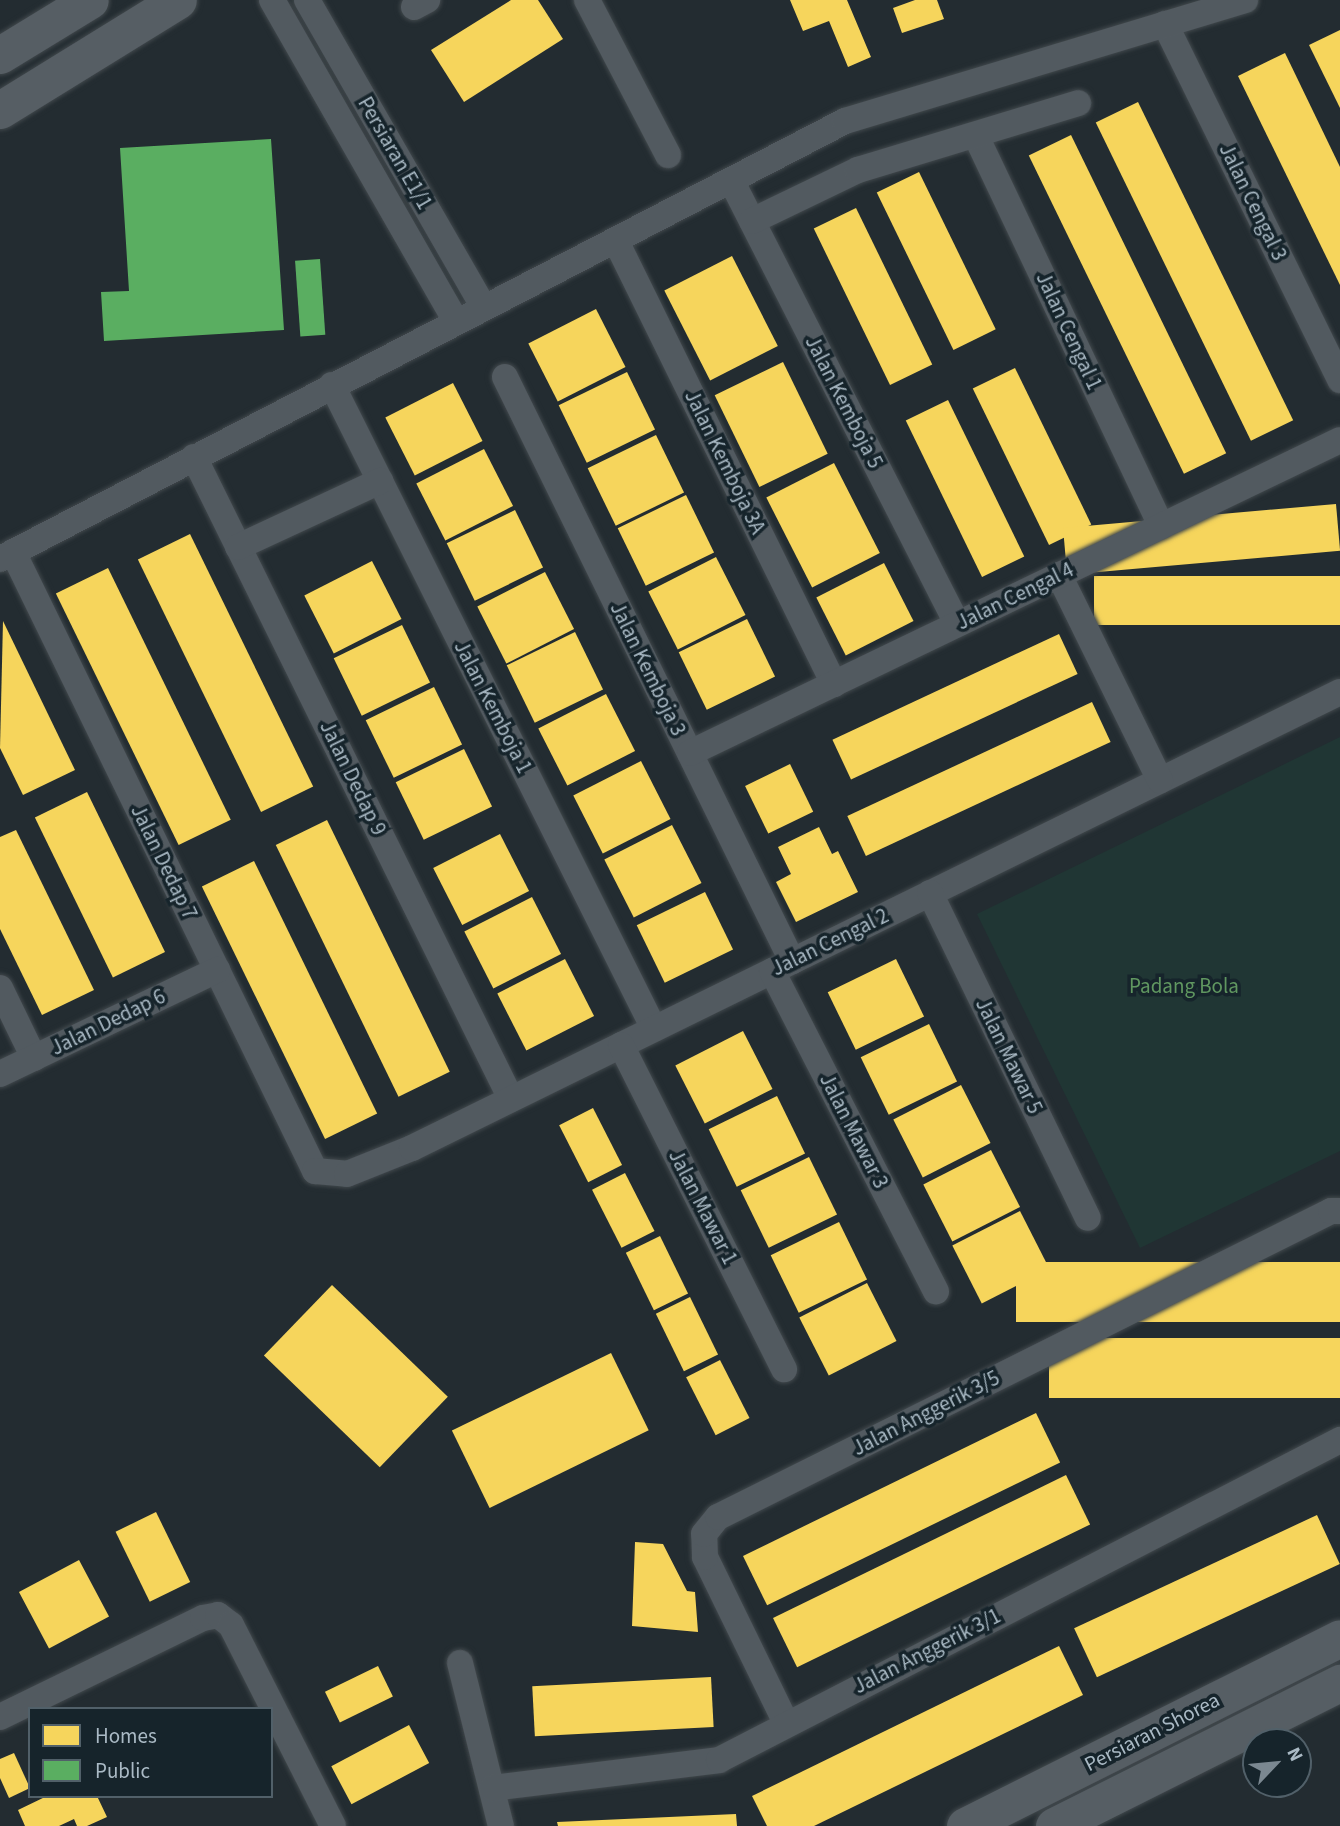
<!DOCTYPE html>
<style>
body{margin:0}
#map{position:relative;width:1340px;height:1826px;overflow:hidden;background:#232c31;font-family:"Source Sans 3",sans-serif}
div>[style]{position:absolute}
.green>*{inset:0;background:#203634}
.homes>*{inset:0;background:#f6d55c;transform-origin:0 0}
.public>*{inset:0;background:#5aae61;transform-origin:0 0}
.roads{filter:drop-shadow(0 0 2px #41484c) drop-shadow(0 0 2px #41484c)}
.minor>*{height:26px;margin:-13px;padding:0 13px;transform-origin:13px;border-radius:13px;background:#525a60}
.secondary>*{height:37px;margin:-18.5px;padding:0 18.5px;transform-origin:18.5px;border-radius:18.5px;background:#565e64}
span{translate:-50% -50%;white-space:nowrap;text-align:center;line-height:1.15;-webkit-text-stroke:7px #16242b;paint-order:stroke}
.street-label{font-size:21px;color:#aabac5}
.park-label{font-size:21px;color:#609760}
.legend{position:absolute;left:28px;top:1707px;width:245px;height:91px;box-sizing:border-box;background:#16242b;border:2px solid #516069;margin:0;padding:9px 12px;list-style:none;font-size:21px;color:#aabac5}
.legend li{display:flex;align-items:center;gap:14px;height:35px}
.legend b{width:35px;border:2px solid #516069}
.north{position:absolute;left:1242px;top:1728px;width:70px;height:70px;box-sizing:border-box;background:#16242b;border:2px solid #516069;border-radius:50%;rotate:64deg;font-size:19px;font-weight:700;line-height:28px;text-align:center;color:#aabac5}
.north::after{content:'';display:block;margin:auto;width:24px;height:32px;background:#7b8891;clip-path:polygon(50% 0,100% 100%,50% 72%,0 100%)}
</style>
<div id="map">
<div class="green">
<i style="clip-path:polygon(1340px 737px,1340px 1151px,1140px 1248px,977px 914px)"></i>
</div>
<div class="homes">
<i style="clip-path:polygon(511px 0,538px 0,563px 39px,464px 102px,431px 50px)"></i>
<i style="clip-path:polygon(790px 0,847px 0,871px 57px,848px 67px,829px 21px,803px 31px)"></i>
<i style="clip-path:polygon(915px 0,937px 0,944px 19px,902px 33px,893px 8px)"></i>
<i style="clip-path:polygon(1340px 30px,1340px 108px,1309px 45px)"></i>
<i style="clip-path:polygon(1285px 53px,1340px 167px,1340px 285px,1238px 76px)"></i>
<i style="left:1138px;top:102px;width:354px;height:47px;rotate:64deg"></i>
<i style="left:1071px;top:135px;width:354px;height:47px;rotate:64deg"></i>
<i style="left:919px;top:172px;width:175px;height:47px;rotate:64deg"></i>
<i style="left:856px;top:208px;width:174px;height:47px;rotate:64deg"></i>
<i style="left:732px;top:256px;width:101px;height:76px;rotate:63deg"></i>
<i style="left:596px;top:309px;width:65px;height:76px;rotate:63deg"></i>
<i style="left:783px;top:362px;width:102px;height:76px;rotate:64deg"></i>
<i style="left:1015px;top:368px;width:174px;height:47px;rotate:64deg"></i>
<i style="left:627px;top:372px;width:64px;height:76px;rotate:64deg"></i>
<i style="left:453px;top:383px;width:65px;height:76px;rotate:63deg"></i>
<i style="left:948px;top:400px;width:174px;height:47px;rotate:64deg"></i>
<i style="left:656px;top:435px;width:64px;height:76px;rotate:64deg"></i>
<i style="left:484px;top:449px;width:64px;height:76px;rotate:63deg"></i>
<i style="left:834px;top:463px;width:101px;height:76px;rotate:63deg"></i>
<i style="left:686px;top:495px;width:64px;height:76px;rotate:64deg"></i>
<i style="left:1336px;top:504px;width:47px;height:274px;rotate:85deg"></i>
<i style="left:515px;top:510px;width:64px;height:76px;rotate:64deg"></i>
<i style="left:190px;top:534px;width:281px;height:58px;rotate:64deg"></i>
<i style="left:716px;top:557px;width:65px;height:76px;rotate:63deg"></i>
<i style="left:372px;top:561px;width:65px;height:76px;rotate:63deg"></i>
<i style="left:884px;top:563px;width:65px;height:76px;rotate:63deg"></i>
<i style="left:108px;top:568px;width:280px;height:58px;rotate:64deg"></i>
<i style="left:545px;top:572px;width:64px;height:76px;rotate:63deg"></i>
<i style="left:1340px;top:576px;width:49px;height:246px;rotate:90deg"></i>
<i style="left:747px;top:619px;width:64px;height:76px;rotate:64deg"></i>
<i style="clip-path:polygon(3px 621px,75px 770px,23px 795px,0 748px)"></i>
<i style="left:402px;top:625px;width:64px;height:76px;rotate:64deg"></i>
<i style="left:575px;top:632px;width:64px;height:76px;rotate:64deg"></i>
<i style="left:1059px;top:634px;width:44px;height:250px;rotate:65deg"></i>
<i style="left:434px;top:687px;width:64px;height:76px;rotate:64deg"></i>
<i style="left:606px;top:694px;width:64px;height:76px;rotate:63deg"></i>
<i style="left:1092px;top:702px;width:44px;height:270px;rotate:65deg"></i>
<i style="left:464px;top:749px;width:64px;height:76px;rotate:64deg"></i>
<i style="left:641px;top:761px;width:65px;height:76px;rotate:63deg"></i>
<i style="left:790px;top:764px;width:53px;height:50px;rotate:64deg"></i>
<i style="left:87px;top:792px;width:178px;height:58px;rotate:64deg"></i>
<i style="left:327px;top:820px;width:280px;height:57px;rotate:64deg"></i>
<i style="left:672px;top:825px;width:65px;height:76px;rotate:63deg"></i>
<i style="clip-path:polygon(819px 827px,832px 854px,838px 851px,858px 892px,796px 922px,776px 882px,791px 874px,778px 847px)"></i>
<i style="clip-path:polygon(16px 830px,94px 990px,42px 1015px,0 929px,0 837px)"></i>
<i style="left:500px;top:834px;width:64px;height:75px;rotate:63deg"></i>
<i style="left:254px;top:861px;width:281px;height:58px;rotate:64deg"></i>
<i style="left:705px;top:892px;width:64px;height:76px;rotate:64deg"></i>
<i style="left:532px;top:897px;width:64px;height:76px;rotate:63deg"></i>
<i style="left:565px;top:959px;width:64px;height:76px;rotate:63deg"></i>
<i style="left:896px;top:959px;width:64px;height:76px;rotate:64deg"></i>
<i style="left:929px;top:1024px;width:64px;height:76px;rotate:64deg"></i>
<i style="left:743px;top:1031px;width:65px;height:76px;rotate:63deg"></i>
<i style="left:961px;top:1085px;width:65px;height:76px;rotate:63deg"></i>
<i style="left:777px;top:1096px;width:64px;height:76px;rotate:64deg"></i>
<i style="left:593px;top:1108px;width:64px;height:38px;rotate:63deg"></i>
<i style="left:991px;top:1150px;width:64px;height:76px;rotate:63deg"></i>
<i style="left:809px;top:1157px;width:64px;height:76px;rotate:64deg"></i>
<i style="left:625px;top:1173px;width:65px;height:37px;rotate:63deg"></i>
<i style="left:1020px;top:1211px;width:65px;height:76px;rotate:63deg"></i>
<i style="left:839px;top:1222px;width:64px;height:76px;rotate:64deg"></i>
<i style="left:660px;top:1236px;width:64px;height:38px;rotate:64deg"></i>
<i style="left:1340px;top:1262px;width:60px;height:324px;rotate:90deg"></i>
<i style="left:867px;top:1283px;width:65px;height:76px;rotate:63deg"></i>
<i style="left:332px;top:1285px;width:161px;height:98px;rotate:44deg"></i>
<i style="left:690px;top:1297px;width:64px;height:38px;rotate:64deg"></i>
<i style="left:1340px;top:1338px;width:60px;height:291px;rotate:90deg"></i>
<i style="left:611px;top:1353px;width:86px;height:177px;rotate:64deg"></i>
<i style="left:720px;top:1360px;width:65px;height:38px;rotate:63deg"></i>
<i style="left:1036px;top:1413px;width:55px;height:326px;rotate:64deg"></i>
<i style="left:1066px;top:1475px;width:55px;height:326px;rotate:64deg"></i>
<i style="left:156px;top:1512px;width:78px;height:45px;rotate:64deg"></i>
<i style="left:1317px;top:1515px;width:54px;height:268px;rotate:65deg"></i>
<i style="clip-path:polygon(635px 1542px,663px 1544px,687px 1591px,695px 1592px,698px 1632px,632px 1626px)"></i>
<i style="left:79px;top:1560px;width:64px;height:68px;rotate:62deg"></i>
<i style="clip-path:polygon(1059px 1646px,1083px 1695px,814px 1826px,767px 1826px,752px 1796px)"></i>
<i style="left:378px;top:1666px;width:34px;height:59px;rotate:64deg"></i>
<i style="left:711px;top:1677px;width:50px;height:179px;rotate:87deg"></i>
<i style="left:409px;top:1725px;width:43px;height:88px;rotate:62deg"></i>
<i style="clip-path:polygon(14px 1753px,30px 1788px,9px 1798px,0 1778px,0 1759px)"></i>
<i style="clip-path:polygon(47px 1796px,97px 1796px,107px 1817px,87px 1826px,77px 1826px,74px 1819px,59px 1826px,25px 1826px,18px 1810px)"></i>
<i style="clip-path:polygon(736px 1814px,737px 1826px,558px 1826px,557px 1822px)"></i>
</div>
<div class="public">
<i style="clip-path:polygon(271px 139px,284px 330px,104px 341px,101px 292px,129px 291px,120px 148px)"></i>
<i style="left:320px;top:259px;width:76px;height:25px;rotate:86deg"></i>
</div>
<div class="roads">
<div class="minor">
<i style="left:272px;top:0;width:369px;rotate:60.2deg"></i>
<i style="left:307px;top:0;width:353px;rotate:60.1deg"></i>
<i style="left:587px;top:0;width:175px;rotate:62.4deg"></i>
<i style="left:414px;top:7px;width:15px;rotate:-28deg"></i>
<i style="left:1165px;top:24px;width:397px;rotate:63.8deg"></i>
<i style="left:976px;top:136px;width:432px;rotate:64.6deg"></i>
<i style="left:731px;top:180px;width:498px;rotate:63deg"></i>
<i style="left:752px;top:221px;width:118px;rotate:-25.7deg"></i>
<i style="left:858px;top:170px;width:230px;rotate:-16.9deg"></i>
<i style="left:616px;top:241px;width:494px;rotate:63.8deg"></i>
<i style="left:505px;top:377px;width:651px;rotate:63.83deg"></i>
<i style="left:332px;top:385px;width:720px;rotate:63.43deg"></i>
<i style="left:194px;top:457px;width:716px;rotate:63.72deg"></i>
<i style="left:238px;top:547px;width:157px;rotate:-24.9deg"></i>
<i style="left:13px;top:552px;width:689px;rotate:63.99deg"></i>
<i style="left:315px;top:1171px;width:32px;rotate:5deg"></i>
<i style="left:347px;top:1174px;width:70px;rotate:-21.8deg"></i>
<i style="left:412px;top:1148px;width:1034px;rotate:-26.17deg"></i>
<i style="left:0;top:559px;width:952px;rotate:-27.4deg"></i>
<i style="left:845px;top:121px;width:418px;rotate:-16.8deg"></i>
<i style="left:1059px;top:575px;width:229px;rotate:63.8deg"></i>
<i style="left:690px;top:753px;width:721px;rotate:-25.71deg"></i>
<i style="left:930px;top:893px;width:361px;rotate:64.1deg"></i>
<i style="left:772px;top:971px;width:360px;rotate:62.9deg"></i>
<i style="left:0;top:988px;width:78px;rotate:64.1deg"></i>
<i style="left:621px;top:1045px;width:363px;rotate:63.3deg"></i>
<i style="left:0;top:1074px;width:241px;rotate:-25.6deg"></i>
<i style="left:460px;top:1663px;width:168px;rotate:75.9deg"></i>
<i style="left:0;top:1717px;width:226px;rotate:-26deg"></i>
<i style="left:203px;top:1618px;width:15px;rotate:-11deg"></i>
<i style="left:218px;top:1615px;width:16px;rotate:38deg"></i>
<i style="left:231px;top:1625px;width:225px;rotate:63.1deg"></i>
<i style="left:786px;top:1723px;width:185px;rotate:-116deg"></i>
<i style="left:705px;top:1557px;width:23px;rotate:-92deg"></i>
<i style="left:704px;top:1534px;width:22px;rotate:-51deg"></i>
<i style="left:718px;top:1517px;width:685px;rotate:-26.53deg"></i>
<i style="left:1331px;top:1211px;width:9px"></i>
<i style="left:492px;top:1788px;width:229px;rotate:-7deg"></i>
<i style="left:719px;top:1760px;width:699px;rotate:-27.26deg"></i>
</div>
<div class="secondary">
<i style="left:0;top:55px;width:105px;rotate:-31.4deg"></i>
<i style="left:0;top:110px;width:209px;rotate:-31.7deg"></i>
<i style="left:965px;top:1826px;width:419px;rotate:-26.6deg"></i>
<i style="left:1054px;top:1826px;width:320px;rotate:-26.6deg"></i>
</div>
</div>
<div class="street-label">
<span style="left:395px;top:153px;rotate:60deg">Persiaran E1/1</span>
<span style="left:1253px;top:202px;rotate:64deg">Jalan Cengal 3</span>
<span style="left:1069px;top:331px;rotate:65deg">Jalan Cengal 1</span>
<span style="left:844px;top:402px;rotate:63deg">Jalan Kemboja 5</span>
<span style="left:725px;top:462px;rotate:64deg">Jalan Kemboja 3A</span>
<span style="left:1015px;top:596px;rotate:-26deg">Jalan Cengal 4</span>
<span style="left:648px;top:669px;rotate:64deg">Jalan Kemboja 3</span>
<span style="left:493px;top:707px;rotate:63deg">Jalan Kemboja 1</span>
<span style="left:353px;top:778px;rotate:64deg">Jalan Dedap 9</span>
<span style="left:164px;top:862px;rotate:64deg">Jalan Dedap 7</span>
<span style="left:830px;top:942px;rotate:-26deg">Jalan Cengal 2</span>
<span style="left:108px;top:1022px;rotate:-26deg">Jalan Dedap 6</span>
<span style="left:1009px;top:1056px;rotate:64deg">Jalan Mawar 5</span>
<span style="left:854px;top:1131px;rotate:63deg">Jalan Mawar 3</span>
<span style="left:703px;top:1207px;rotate:63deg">Jalan Mawar 1</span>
<span style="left:926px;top:1413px;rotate:-27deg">Jalan Anggerik 3/5</span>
<span style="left:927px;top:1651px;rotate:-27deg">Jalan Anggerik 3/1</span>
<span style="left:1152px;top:1732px;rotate:-27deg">Persiaran Shorea</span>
</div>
<div class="park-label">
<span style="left:1184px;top:986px">Padang Bola</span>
</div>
<ul class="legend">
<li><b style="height:19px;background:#f6d55c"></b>Homes</li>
<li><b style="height:19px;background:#5aae61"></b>Public</li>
</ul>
<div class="north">N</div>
</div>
